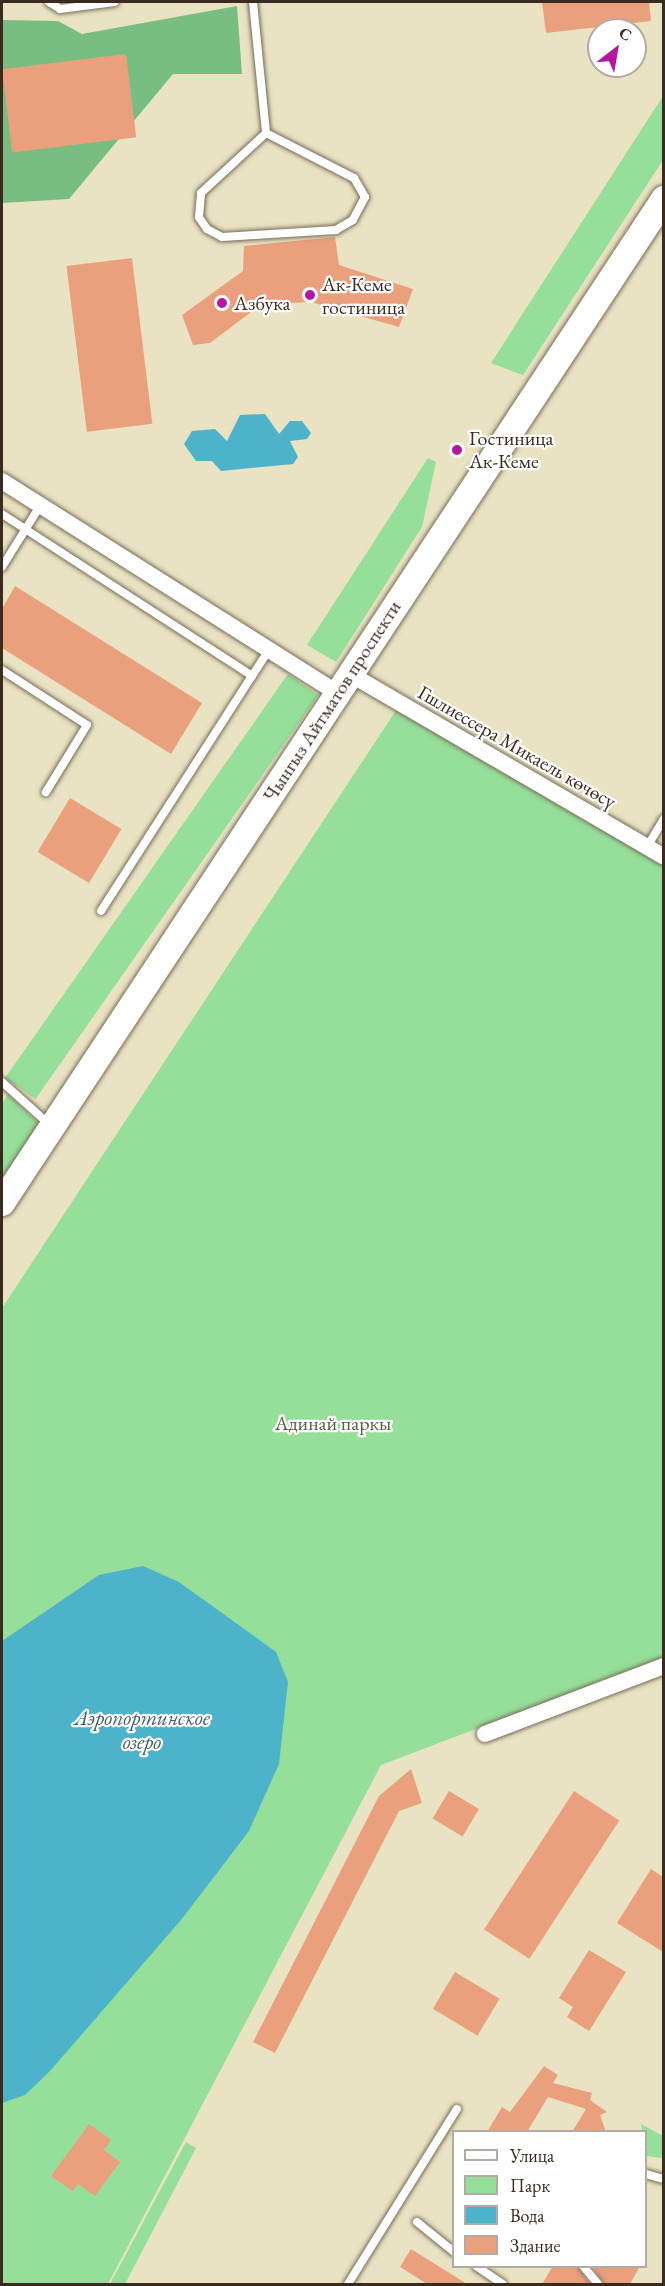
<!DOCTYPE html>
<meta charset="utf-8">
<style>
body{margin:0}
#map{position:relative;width:665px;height:2286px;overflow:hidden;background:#e9e3c3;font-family:"EB Garamond",serif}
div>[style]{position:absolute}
.green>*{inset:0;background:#95df9a;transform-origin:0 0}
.forest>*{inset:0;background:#78be82}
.water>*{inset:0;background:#4cb3ca}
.building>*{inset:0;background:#eaa07c;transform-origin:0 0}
.roads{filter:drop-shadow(0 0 2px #786b58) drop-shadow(0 0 2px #786b58)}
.lane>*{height:8px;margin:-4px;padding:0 4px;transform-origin:4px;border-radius:4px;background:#fff}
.street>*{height:16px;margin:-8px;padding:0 8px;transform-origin:8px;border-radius:8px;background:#fff}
.primary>*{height:26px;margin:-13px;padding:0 13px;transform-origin:13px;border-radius:13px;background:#fff}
.dots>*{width:16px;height:16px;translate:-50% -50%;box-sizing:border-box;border:3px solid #fff;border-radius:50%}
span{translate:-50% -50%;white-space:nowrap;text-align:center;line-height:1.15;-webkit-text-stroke:4.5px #fff;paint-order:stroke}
.poi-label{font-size:20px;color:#3b2a1e}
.left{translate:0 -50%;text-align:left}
.street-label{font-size:20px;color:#3b2a1e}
.park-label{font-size:20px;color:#566043}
.water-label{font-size:21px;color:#426163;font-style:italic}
.frame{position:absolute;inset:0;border:3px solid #3b2a1e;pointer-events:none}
.legend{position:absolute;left:452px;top:2130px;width:195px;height:138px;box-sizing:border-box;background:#fff;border:2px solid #b1aaa5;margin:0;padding:8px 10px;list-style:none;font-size:18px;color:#3b2a1e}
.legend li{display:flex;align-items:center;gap:12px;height:30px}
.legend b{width:30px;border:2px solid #b1aaa5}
.north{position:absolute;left:587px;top:18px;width:60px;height:60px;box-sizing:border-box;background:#fff;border:2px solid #b1aaa5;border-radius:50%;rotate:31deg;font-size:16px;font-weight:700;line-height:24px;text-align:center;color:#3b2a1e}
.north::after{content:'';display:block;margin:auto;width:21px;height:27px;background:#b5179e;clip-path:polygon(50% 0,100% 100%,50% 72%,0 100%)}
</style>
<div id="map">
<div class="green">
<i style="clip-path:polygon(663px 96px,663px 160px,523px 375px,491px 363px)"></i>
<i style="clip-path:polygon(428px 458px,436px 462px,422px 527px,336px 662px,307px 645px)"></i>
<i style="left:288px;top:674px;width:37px;height:493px;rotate:35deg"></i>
<i style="clip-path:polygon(397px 709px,663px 862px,663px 1658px,381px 1765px,108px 2284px,2px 2284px,2px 1308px)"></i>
<i style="clip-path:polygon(8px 1094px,39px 1124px,2px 1180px,2px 1104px)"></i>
<i style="clip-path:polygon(641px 2124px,663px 2136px,663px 2158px,646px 2156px)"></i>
<i style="clip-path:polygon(186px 2142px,196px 2148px,125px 2284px,110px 2284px)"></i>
</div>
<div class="forest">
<i style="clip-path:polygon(237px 6px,242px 74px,173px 74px,69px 199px,2px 203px,2px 20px,58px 21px,82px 34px)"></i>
</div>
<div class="water">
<i style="clip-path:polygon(265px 414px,279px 434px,290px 421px,302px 421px,311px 433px,307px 439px,290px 441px,298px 457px,293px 464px,221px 471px,212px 461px,196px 461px,184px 444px,192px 431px,215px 429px,227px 441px,240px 415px)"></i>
<i style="clip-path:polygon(143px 1566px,179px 1582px,276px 1652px,288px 1682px,279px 1764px,249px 1831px,181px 1920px,50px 2071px,25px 2095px,2px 2103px,2px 1641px,99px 1575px)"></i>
</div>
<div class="building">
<i style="clip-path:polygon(542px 2px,649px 2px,651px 21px,546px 33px)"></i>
<i style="left:126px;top:54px;width:84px;height:125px;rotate:83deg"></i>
<i style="clip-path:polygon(335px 237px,339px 265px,413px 289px,399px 327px,311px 302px,262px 304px,210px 343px,193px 345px,182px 315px,243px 271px,244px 246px)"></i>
<i style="left:132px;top:258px;width:167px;height:66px;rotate:83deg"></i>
<i style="clip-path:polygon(15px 586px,202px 703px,171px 754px,2px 648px,2px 609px)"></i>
<i style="left:70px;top:798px;width:60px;height:63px;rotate:31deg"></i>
<i style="clip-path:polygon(411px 1769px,422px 1803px,399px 1811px,275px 2053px,253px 2042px,379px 1796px)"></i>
<i style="left:449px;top:1791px;width:35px;height:32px;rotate:31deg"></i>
<i style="left:574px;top:1791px;width:54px;height:165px;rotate:33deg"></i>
<i style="clip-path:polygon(651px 1869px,663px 1877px,663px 1952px,617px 1923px)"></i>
<i style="clip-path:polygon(589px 1950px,626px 1972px,589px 2031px,567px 2017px,573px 2007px,559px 1998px)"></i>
<i style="left:455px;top:1972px;width:52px;height:43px;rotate:31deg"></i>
<i style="clip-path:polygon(544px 2066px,558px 2075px,553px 2083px,592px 2093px,590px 2100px,607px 2112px,600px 2115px,606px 2132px,572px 2132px,586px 2109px,548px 2097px,527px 2132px,487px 2132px,502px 2107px,510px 2112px)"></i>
<i style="clip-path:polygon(89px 2124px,111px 2140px,104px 2150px,120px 2162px,95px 2196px,78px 2184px,73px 2191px,51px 2176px)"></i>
<i style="clip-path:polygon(411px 2249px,467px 2284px,427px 2284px,400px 2267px)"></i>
<i style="clip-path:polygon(553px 2266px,577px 2266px,590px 2284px,542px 2284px)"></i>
<i style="clip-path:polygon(592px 2266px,640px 2266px,630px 2284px,604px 2284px)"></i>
</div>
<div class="roads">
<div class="lane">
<i style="left:49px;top:2px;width:13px;rotate:32deg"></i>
<i style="left:60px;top:9px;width:55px;rotate:-7.3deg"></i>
<i style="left:253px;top:2px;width:132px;rotate:84.3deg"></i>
<i style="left:266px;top:133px;width:99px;rotate:27.1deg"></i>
<i style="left:354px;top:178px;width:22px;rotate:60deg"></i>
<i style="left:365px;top:197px;width:26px;rotate:118deg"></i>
<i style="left:353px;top:220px;width:20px;rotate:150deg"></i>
<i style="left:336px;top:230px;width:114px;rotate:176.5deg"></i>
<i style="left:222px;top:237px;width:17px;rotate:-152deg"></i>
<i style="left:207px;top:229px;width:14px;rotate:-124deg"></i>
<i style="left:199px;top:217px;width:24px;rotate:-85deg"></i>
<i style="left:201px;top:193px;width:88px;rotate:-42.7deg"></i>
<i style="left:2px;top:514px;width:298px;rotate:32.9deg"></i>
<i style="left:252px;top:676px;width:27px;rotate:-57deg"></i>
<i style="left:2px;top:567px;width:72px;rotate:-58.1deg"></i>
<i style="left:2px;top:670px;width:101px;rotate:32.9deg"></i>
<i style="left:87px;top:725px;width:79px;rotate:121.5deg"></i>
<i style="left:647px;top:847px;width:33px;rotate:-59deg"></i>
<i style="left:101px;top:911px;width:279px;rotate:-57.3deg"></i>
<i style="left:2px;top:1082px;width:63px;rotate:41.8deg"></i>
<i style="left:646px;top:2174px;width:19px;rotate:16deg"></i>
<i style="left:417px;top:2222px;width:48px;rotate:39deg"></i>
<i style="left:476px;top:2266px;width:32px;rotate:34deg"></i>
<i style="left:583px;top:2266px;width:23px;rotate:50deg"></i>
<i style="left:348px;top:2284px;width:206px;rotate:-58.1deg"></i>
</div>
<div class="street">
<i style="left:2px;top:481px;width:396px;rotate:32.3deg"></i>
<i style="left:350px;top:674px;width:363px;rotate:30.2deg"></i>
<i style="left:485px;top:1734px;width:191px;rotate:-20.8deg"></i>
</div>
<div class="primary">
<i style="left:2px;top:1203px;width:1203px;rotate:-56.6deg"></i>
</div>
</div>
<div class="dots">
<i style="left:310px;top:295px;background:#b5179e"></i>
<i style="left:222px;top:303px;background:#b5179e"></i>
<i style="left:457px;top:450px;background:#b5179e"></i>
</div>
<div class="poi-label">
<span class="left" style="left:322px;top:296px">Ак-Кеме<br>гостиница</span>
<span class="left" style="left:234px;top:303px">Азбука</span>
<span class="left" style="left:469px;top:450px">Гостиница<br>Ак-Кеме</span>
</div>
<div class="street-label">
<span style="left:332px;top:701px;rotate:-57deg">Чынгыз Айтматов проспекти</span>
<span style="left:517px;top:747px;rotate:30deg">Гшлиессера Микаель көчөсү</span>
</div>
<div class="park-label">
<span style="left:333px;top:1423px">Адинай паркы</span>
</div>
<div class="water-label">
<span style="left:142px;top:1730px">Аэропортинское<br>озеро</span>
</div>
<div class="frame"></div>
<ul class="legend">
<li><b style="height:8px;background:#fff"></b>Улица</li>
<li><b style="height:16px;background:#95df9a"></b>Парк</li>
<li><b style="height:16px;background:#4cb3ca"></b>Вода</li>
<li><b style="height:16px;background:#eaa07c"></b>Здание</li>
</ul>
<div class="north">С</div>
</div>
